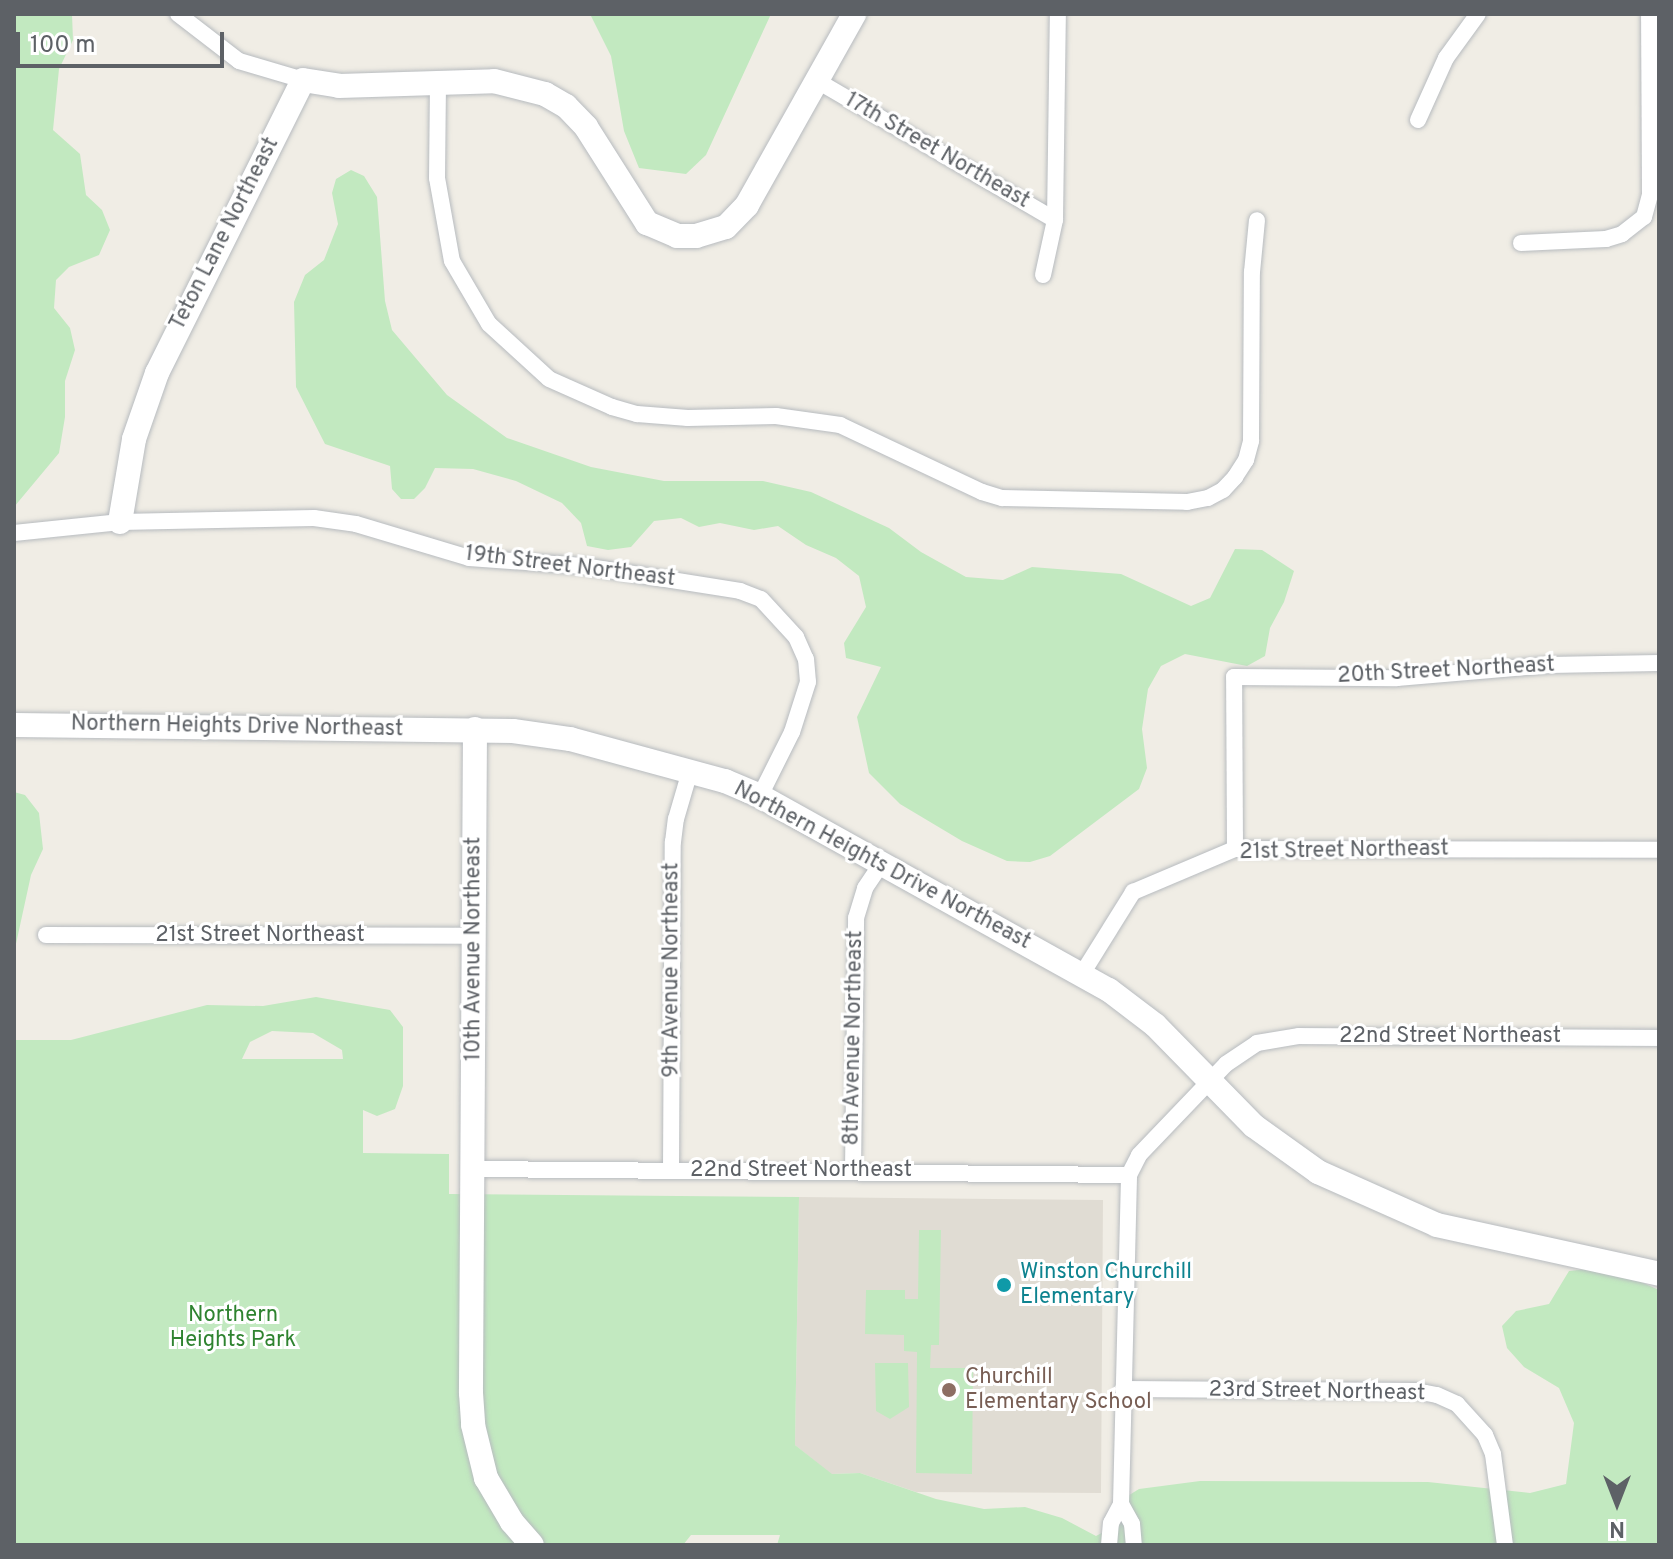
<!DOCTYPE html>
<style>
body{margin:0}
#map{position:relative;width:1673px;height:1559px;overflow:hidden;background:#f0ede5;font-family:Overpass,sans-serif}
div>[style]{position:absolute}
.education>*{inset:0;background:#e0dcd3}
.green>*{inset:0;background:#c2e9c0}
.roads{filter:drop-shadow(0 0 2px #b7bbbf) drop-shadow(0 0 2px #b7bbbf)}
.street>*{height:16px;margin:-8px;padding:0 8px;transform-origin:8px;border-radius:8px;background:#fff}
.secondary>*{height:24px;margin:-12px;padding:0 12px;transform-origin:12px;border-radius:12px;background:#fff}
.dots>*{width:22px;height:22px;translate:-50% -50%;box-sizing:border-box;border:4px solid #fff;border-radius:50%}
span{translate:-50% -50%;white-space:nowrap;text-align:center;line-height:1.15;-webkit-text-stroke:6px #fff;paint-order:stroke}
.street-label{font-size:22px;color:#5d6166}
.culture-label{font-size:22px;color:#0d838f}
.left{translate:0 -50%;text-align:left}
.park-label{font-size:22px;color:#2f8330}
.education-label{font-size:22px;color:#785e54}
.frame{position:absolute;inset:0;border:16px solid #5d6166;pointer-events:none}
.north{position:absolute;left:1577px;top:1463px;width:80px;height:80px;-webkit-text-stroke:6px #fff;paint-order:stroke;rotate:180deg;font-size:22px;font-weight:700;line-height:32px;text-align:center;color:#5d6166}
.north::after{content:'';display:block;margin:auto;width:28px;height:36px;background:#5d6166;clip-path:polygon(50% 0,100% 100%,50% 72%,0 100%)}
.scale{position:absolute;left:16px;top:32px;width:208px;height:36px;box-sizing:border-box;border:4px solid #5d6166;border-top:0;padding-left:10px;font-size:24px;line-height:28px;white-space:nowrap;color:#5d6166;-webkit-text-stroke:6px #fff;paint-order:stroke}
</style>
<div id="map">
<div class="education">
<i style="clip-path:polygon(799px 1197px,1103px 1200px,1101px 1493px,916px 1492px,860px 1473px,831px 1474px,795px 1445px)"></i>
</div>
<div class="green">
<i style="clip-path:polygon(14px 14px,72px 14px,73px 40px,59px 69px,53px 130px,80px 154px,86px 195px,102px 210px,110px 230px,99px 255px,69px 267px,56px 280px,54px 308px,70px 328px,75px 350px,65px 381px,65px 417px,59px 453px,14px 507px)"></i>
<i style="clip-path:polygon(590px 14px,771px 14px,706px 155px,686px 174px,639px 168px,624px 131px,611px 56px)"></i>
<i style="clip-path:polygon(351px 170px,364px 176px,377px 197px,385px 301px,392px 330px,447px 395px,507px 438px,591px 467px,664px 481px,763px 481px,811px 492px,889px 528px,921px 552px,966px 577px,1003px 580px,1032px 567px,1121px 574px,1191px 606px,1210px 598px,1235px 549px,1262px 550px,1294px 571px,1284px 602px,1270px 628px,1265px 656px,1247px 666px,1185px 654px,1161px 666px,1148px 689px,1142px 729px,1147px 768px,1139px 789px,1050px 856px,1030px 862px,1007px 861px,962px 841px,900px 804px,869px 773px,857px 717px,881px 667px,846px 658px,844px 643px,866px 607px,859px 576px,836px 558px,806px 545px,778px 526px,754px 530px,720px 523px,699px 527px,681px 518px,654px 521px,631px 547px,608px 550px,587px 546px,581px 523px,562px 503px,516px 481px,473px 469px,435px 468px,425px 488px,414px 499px,401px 499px,392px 489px,390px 466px,325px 444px,296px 387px,294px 302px,305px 275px,324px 260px,338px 224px,332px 193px,336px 179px)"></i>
<i style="clip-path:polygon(14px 792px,25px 795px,39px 813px,43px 849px,31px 875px,14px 953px)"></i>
<i style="clip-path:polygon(evenodd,316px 997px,390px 1010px,403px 1027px,403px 1086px,395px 1109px,377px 1116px,363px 1110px,363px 1153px,449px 1154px,449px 1194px,799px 1197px,795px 1445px,832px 1474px,860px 1473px,936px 1499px,984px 1509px,1025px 1507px,1062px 1518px,1096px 1536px,1113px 1527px,1113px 1505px,1139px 1489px,1200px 1481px,1428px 1482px,1530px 1493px,1566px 1484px,1574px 1423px,1559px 1388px,1524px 1367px,1507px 1348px,1502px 1326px,1516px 1311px,1549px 1304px,1569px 1271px,1597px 1268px,1623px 1274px,1659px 1290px,1659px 1545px,777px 1545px,780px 1535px,691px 1535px,683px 1545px,14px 1545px,14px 1040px,71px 1040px,207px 1005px,263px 1006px,316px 997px,272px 1031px,313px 1033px,342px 1050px,343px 1059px,242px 1059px,250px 1042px,272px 1031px)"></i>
<i style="clip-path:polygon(919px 1230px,941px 1230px,939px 1345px,931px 1345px,930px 1368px,973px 1368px,972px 1474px,916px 1473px,917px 1352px,904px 1351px,904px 1335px,865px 1334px,866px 1290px,905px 1290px,905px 1299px,918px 1299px)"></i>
<i style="clip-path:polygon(875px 1363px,908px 1363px,909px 1407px,890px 1419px,876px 1411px)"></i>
</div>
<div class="roads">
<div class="street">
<i style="left:178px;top:14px;width:77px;rotate:37.6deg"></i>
<i style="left:239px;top:61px;width:67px;rotate:16.5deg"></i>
<i style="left:819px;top:82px;width:273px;rotate:30.3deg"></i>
<i style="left:438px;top:83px;width:95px;rotate:90.6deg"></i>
<i style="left:437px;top:178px;width:84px;rotate:79.8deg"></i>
<i style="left:452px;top:261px;width:73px;rotate:59.6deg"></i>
<i style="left:489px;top:324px;width:81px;rotate:42.5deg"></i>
<i style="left:549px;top:379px;width:69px;rotate:24deg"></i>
<i style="left:612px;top:407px;width:26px;rotate:16deg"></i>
<i style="left:637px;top:414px;width:51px;rotate:4.5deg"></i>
<i style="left:688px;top:418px;width:88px;rotate:-1.3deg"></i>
<i style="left:776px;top:416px;width:65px;rotate:8deg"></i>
<i style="left:840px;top:425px;width:157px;rotate:25.3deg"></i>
<i style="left:982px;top:492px;width:21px;rotate:17deg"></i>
<i style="left:1002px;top:498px;width:185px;rotate:1.2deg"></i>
<i style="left:1187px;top:502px;width:21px;rotate:-11deg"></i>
<i style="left:1208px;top:498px;width:17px;rotate:-28deg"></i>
<i style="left:1223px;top:490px;width:18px;rotate:-47deg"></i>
<i style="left:1235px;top:477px;width:20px;rotate:-57deg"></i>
<i style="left:1246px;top:460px;width:20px;rotate:-75deg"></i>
<i style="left:1251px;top:441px;width:169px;rotate:-89.7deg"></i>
<i style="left:1252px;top:272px;width:52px;rotate:-84.5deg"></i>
<i style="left:1418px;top:120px;width:68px;rotate:-65.7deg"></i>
<i style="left:1446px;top:58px;width:54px;rotate:-54deg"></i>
<i style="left:1521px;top:243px;width:85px;rotate:-2.7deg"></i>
<i style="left:1606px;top:239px;width:17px;rotate:-17deg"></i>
<i style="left:1622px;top:234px;width:28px;rotate:-38deg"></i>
<i style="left:1644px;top:217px;width:24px;rotate:-75deg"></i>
<i style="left:1650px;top:194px;width:180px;rotate:-90.3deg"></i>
<i style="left:1043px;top:275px;width:56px;rotate:-77.7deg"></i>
<i style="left:1055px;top:220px;width:206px;rotate:-89.2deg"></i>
<i style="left:14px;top:533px;width:107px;rotate:-5.9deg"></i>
<i style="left:120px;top:522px;width:194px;rotate:-1.2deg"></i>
<i style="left:314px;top:518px;width:42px;rotate:8.1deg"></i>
<i style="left:356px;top:524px;width:118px;rotate:16.7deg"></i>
<i style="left:469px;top:558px;width:114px;rotate:4deg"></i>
<i style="left:583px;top:566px;width:159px;rotate:9deg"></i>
<i style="left:740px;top:591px;width:22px;rotate:21deg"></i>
<i style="left:761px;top:599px;width:52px;rotate:47.4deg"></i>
<i style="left:796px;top:637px;width:24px;rotate:66deg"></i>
<i style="left:806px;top:659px;width:23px;rotate:85deg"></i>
<i style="left:808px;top:682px;width:52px;rotate:107.7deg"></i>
<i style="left:792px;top:732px;width:72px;rotate:116.6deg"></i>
<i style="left:1235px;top:849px;width:172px;rotate:-90.3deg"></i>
<i style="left:1234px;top:677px;width:163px;rotate:0.4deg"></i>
<i style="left:1397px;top:678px;width:153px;rotate:-4.9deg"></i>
<i style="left:1549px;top:665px;width:110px;rotate:-1deg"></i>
<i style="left:46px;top:935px;width:428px;rotate:0.1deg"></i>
<i style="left:1082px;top:974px;width:97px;rotate:-58.1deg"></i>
<i style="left:1133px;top:892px;width:111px;rotate:-22.9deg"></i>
<i style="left:1235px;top:849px;width:424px;rotate:0.1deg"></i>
<i style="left:472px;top:1169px;width:657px;rotate:0.52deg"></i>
<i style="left:671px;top:1170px;width:328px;rotate:-89.7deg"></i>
<i style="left:673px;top:842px;width:23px;rotate:-83deg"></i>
<i style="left:676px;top:819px;width:50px;rotate:-73.7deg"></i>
<i style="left:853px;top:1171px;width:253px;rotate:-89.3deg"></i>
<i style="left:856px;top:918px;width:31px;rotate:-73deg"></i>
<i style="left:865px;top:888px;width:29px;rotate:-56deg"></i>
<i style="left:1123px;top:1389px;width:293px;rotate:0.4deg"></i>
<i style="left:1416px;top:1391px;width:21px;rotate:11deg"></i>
<i style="left:1437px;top:1395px;width:22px;rotate:24deg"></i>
<i style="left:1457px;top:1404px;width:42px;rotate:47.9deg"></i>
<i style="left:1485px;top:1435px;width:21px;rotate:67deg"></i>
<i style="left:1493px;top:1454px;width:92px;rotate:82.5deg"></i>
<i style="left:1121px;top:1504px;width:23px;rotate:61deg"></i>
<i style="left:1132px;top:1524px;width:21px;rotate:85deg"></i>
<i style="left:1109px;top:1545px;width:22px;rotate:-85deg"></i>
<i style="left:1111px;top:1523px;width:21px;rotate:-62deg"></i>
<i style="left:1121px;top:1504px;width:329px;rotate:-88.6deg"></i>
<i style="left:1129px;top:1175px;width:22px;rotate:-63deg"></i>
<i style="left:1139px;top:1155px;width:126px;rotate:-46.3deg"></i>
<i style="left:1226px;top:1064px;width:37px;rotate:-34deg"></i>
<i style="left:1257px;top:1043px;width:43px;rotate:-9.5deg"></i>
<i style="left:1299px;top:1036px;width:360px;rotate:0.3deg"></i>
</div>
<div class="secondary">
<i style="left:120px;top:522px;width:84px;rotate:-80.4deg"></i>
<i style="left:134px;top:439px;width:70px;rotate:-70.8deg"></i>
<i style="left:157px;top:373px;width:327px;rotate:-63.5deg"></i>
<i style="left:303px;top:80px;width:36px;rotate:9deg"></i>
<i style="left:339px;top:86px;width:155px;rotate:-1.8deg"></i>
<i style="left:494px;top:81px;width:53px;rotate:14.3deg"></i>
<i style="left:545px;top:94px;width:24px;rotate:30deg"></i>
<i style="left:566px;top:106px;width:29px;rotate:46deg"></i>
<i style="left:586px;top:127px;width:114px;rotate:57.6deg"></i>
<i style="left:647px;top:223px;width:33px;rotate:23deg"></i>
<i style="left:677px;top:236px;width:19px"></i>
<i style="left:696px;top:236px;width:31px;rotate:-17deg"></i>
<i style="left:726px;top:227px;width:30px;rotate:-46deg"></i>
<i style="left:747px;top:205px;width:219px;rotate:-60.7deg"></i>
<i style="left:14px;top:725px;width:499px;rotate:0.7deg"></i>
<i style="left:513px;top:731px;width:58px;rotate:8deg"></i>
<i style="left:570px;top:739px;width:161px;rotate:15.2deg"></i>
<i style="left:725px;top:781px;width:38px;rotate:23deg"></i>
<i style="left:760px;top:796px;width:399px;rotate:29.1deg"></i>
<i style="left:1109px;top:990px;width:58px;rotate:37.3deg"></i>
<i style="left:1155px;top:1025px;width:141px;rotate:45.6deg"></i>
<i style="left:1254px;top:1126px;width:79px;rotate:35.7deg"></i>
<i style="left:1318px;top:1172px;width:130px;rotate:24deg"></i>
<i style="left:1437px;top:1225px;width:227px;rotate:12.4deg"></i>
<i style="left:475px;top:729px;width:664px;rotate:90.35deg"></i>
<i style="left:471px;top:1393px;width:32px;rotate:86deg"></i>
<i style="left:473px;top:1425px;width:55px;rotate:76.2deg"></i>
<i style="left:486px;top:1478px;width:51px;rotate:59.4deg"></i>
<i style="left:512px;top:1522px;width:30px;rotate:49deg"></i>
</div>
</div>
<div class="dots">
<i style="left:1004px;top:1285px;background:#0f9aa8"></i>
<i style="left:949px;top:1390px;background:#8d6e63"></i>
</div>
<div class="street-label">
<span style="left:937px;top:151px;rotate:30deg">17th Street Northeast</span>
<span style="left:225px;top:234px;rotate:-63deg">Teton Lane Northeast</span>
<span style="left:570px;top:567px;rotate:7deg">19th Street Northeast</span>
<span style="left:1446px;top:671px;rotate:-3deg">20th Street Northeast</span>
<span style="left:237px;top:727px;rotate:1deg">Northern Heights Drive Northeast</span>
<span style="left:1344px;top:851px;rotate:-1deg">21st Street Northeast</span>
<span style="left:882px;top:866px;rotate:28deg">Northern Heights Drive Northeast</span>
<span style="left:260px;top:936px">21st Street Northeast</span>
<span style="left:474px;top:949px;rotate:-90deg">10th Avenue Northeast</span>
<span style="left:672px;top:970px;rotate:-90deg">9th Avenue Northeast</span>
<span style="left:1450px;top:1037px">22nd Street Northeast</span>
<span style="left:854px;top:1038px;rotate:-89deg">8th Avenue Northeast</span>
<span style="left:801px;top:1171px">22nd Street Northeast</span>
<span style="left:1317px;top:1392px;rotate:1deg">23rd Street Northeast</span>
</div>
<div class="culture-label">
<span class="left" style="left:1020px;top:1285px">Winston Churchill<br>Elementary</span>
</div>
<div class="park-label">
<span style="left:233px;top:1328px">Northern<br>Heights Park</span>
</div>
<div class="education-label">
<span class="left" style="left:965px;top:1390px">Churchill<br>Elementary School</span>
</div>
<div class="frame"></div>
<div class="north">N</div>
<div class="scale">100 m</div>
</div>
